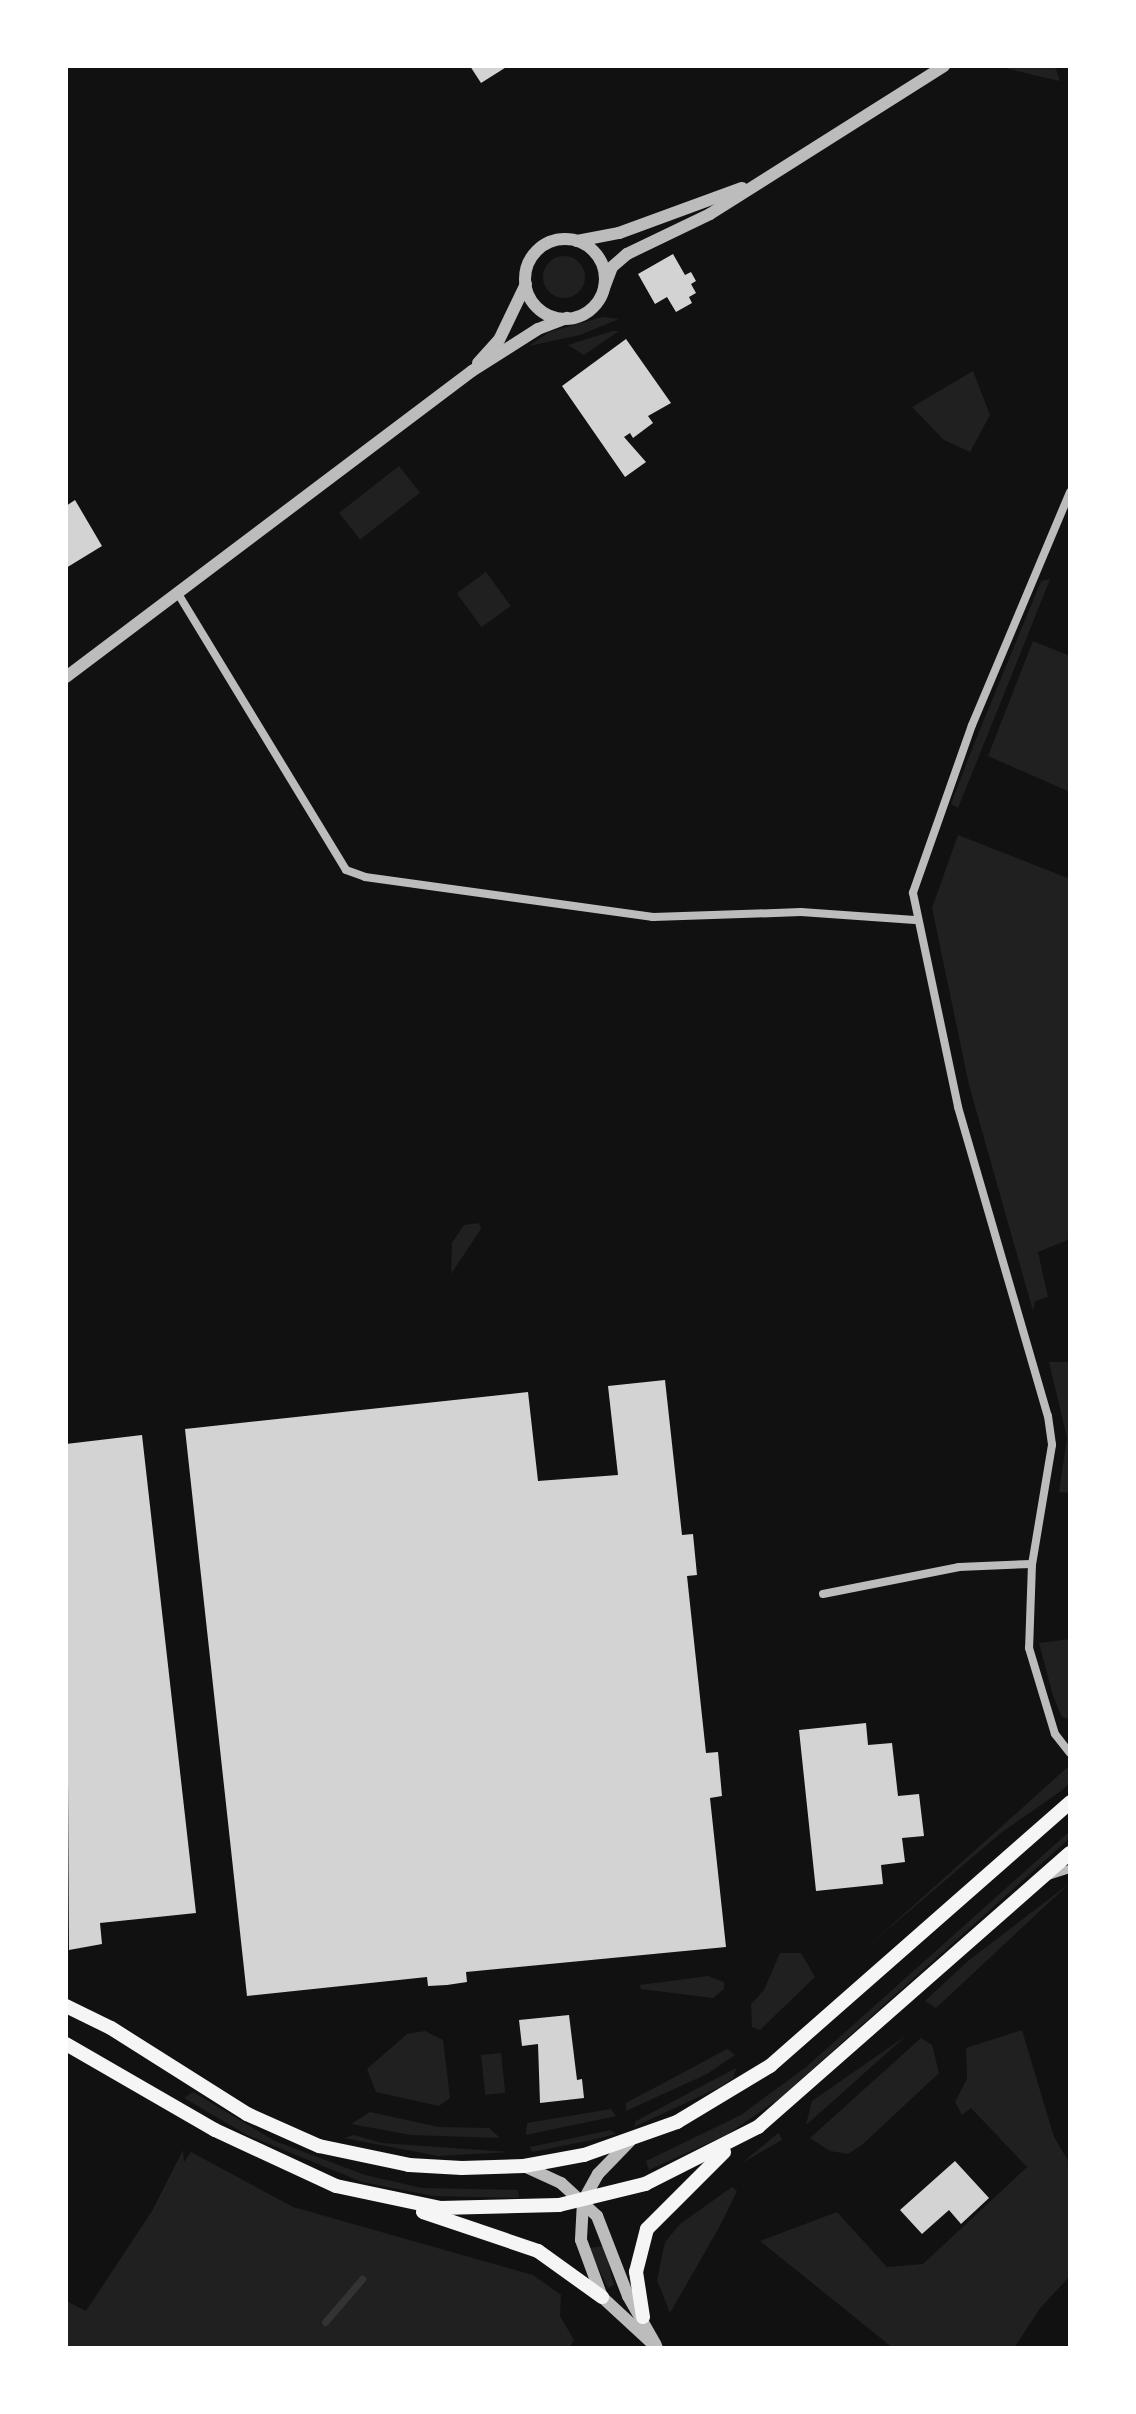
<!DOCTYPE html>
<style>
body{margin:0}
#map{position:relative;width:1136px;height:2414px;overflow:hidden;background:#111;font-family:Figtree,sans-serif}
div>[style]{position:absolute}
.green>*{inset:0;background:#202020;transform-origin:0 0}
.round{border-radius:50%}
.stream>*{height:7px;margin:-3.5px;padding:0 3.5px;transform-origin:3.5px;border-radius:3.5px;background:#333}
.building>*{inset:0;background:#d3d3d3}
.minor>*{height:8px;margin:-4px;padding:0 4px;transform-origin:4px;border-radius:4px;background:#bcbcbc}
.tertiary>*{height:12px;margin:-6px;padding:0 6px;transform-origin:6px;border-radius:6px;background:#bcbcbc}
.tertiary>.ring{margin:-6px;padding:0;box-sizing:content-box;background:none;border:12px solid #bcbcbc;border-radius:50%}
.secondary>*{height:14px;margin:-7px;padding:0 7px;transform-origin:7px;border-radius:7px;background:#f5f5f5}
span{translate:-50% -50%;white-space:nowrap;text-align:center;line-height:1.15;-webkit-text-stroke:8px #fff;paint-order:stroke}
.frame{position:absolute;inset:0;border:68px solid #fff;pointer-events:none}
</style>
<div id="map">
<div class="green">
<i style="clip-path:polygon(997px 66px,1055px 66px,1060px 81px,1046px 78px)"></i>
<i class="round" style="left:543px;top:256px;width:42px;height:42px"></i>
<i style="clip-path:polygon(603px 317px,619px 319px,580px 335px,529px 346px,549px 332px)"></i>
<i style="clip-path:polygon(619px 331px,584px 355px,568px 345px,612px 331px)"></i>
<i style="clip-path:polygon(973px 371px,990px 415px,970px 452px,944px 440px,912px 407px)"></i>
<i style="left:399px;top:466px;width:34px;height:76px;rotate:52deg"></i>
<i style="left:486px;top:572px;width:42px;height:36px;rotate:54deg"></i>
<i style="clip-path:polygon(1050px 579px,1025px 642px,958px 808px,951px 804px,972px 749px,1041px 581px)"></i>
<i style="clip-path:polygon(1033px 641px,1070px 656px,1070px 792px,988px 756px)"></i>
<i style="clip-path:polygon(958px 835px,1070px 879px,1070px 1239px,1038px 1252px,1048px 1297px,1035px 1301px,1033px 1311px,969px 1085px,932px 908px)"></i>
<i style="clip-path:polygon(479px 1223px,481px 1229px,451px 1274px,452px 1243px,464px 1225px)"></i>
<i style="clip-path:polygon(1049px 1362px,1070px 1362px,1070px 1493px,1059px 1492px,1067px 1438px)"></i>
<i style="clip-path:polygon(1070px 1639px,1070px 1719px,1062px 1717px,1053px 1696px,1039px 1643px)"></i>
<i style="clip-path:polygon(1070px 1765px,1070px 1783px,1061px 1791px,1002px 1832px,866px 1948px)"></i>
<i style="clip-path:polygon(1070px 1831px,1070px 1838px,779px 2099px,726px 2135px,649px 2170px,646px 2161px,741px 2115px,805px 2068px)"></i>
<i style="clip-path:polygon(1070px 1883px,936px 2008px,925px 2001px,968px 1961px)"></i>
<i style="clip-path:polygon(780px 1953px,801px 1953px,815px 1977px,760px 2030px,752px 2027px,751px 2004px,764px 1990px)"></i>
<i style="clip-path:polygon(708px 1976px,724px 1982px,724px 1989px,713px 1998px,641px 1989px,640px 1985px)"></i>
<i style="clip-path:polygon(1022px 2030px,1054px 2137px,1070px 2164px,1070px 2276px,1041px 2307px,1014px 2348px,893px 2348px,760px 2241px,837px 2212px,887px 2267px,923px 2264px,1027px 2167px,971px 2108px,962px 2115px,955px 2102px,967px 2079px,966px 2048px)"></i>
<i style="clip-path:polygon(425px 2031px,443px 2040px,450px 2098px,439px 2106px,376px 2092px,367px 2069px,407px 2034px)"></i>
<i style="clip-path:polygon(907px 2035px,813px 2119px,806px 2125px,812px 2101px)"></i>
<i style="clip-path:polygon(921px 2038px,932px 2045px,939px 2073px,863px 2144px,848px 2154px,830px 2151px,810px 2138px)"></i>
<i style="clip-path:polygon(727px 2049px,735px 2055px,707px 2074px,626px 2111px,626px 2103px)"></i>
<i style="left:501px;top:2053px;width:40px;height:20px;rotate:84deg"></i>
<i style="clip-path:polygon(736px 2068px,733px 2078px,720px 2087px,634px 2127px,636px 2121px)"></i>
<i style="clip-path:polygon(193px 2092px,275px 2141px,365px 2175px,422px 2188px,518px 2190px,519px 2198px,433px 2196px,362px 2182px,247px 2135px,184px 2098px)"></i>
<i style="clip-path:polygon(611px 2109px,616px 2116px,526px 2135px,527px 2123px)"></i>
<i style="clip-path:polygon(370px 2112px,439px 2127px,489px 2128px,500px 2138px,411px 2135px,351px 2124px)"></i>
<i style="clip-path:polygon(611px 2130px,616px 2134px,587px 2141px,532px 2152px,530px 2147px)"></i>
<i style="clip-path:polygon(779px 2133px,782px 2140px,742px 2163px,777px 2134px)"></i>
<i style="clip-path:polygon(354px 2135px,382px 2143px,511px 2152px,438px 2156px,344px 2138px)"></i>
<i style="clip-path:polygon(183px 2150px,184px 2162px,191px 2152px,293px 2207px,533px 2275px,561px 2295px,560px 2316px,574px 2340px,569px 2348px,66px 2348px,66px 2301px,86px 2311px,152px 2211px)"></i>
<i style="clip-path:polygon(732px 2187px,737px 2191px,721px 2224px,670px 2313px,657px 2280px,665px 2242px,680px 2224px)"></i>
<i style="clip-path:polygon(604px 2246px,614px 2285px,608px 2288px,589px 2248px)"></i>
</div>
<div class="stream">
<i style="left:325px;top:2322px;width:57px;rotate:-49.3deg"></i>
</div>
<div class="building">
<i style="clip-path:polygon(470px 66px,508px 66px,481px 83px)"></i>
<i style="clip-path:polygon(673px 254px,685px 275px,691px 272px,696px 281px,691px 284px,696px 293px,689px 297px,692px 303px,676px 312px,667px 297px,655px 304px,638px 274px)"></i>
<i style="clip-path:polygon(626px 339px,671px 403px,648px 416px,653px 423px,633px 438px,630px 433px,624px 437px,646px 462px,625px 477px,562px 386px)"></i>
<i style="clip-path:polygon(75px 500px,102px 546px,66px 568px,66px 506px)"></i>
<i style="clip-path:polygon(665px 1380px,682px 1535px,693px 1534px,697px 1575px,687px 1576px,706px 1753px,718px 1752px,722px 1796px,710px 1798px,726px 1947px,466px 1972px,467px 1982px,447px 1985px,428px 1986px,427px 1977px,247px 1996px,185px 1429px,528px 1392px,538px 1481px,618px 1475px,608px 1386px)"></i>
<i style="clip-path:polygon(142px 1435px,196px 1913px,100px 1923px,102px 1944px,69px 1950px,66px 1444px)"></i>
<i style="clip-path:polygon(866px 1723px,868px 1745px,892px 1743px,898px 1796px,919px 1794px,924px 1836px,902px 1838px,905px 1862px,881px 1865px,883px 1884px,816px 1891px,799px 1730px)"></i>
<i style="clip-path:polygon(569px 2015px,577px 2080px,582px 2079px,584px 2098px,540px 2103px,538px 2044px,522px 2046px,519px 2020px)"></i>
<i style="clip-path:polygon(955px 2161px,989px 2198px,961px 2224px,949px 2210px,922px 2234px,900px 2210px)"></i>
</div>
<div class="minor">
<i style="left:1070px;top:492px;width:253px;rotate:112.8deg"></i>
<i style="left:972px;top:725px;width:178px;rotate:109.4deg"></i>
<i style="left:913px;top:893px;width:219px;rotate:78.1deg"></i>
<i style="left:958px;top:1107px;width:322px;rotate:73.8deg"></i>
<i style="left:1048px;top:1416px;width:29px;rotate:82deg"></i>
<i style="left:1052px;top:1445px;width:121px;rotate:99.5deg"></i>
<i style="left:1032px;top:1564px;width:84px;rotate:92deg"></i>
<i style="left:1029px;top:1648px;width:90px;rotate:73.2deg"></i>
<i style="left:1055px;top:1734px;width:24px;rotate:52deg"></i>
<i style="left:177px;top:592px;width:325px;rotate:58.7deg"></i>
<i style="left:346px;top:870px;width:20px;rotate:20deg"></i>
<i style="left:365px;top:877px;width:291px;rotate:7.9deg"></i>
<i style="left:653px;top:917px;width:148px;rotate:-1.9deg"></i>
<i style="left:801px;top:912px;width:114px;rotate:4deg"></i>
<i style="left:823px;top:1594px;width:139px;rotate:-11.2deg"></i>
<i style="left:959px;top:1567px;width:73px;rotate:-2.4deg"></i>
<i style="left:1048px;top:1876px;width:23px;rotate:-18deg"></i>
</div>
<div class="tertiary">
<i class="ring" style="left:525px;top:239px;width:68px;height:68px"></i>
<i style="left:577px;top:241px;width:43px;rotate:-10.8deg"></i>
<i style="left:619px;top:233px;width:131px;rotate:-20.1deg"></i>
<i style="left:604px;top:288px;width:22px;rotate:-69deg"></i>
<i style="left:612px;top:267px;width:20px;rotate:-41deg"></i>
<i style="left:627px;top:254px;width:92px;rotate:-25.7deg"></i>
<i style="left:710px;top:214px;width:277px;rotate:-32.3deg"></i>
<i style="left:478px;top:363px;width:31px;rotate:-48deg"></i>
<i style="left:499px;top:340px;width:62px;rotate:-64.3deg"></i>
<i style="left:66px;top:677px;width:508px;rotate:-37.01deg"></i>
<i style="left:472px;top:371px;width:78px;rotate:-32.5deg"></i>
<i style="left:538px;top:329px;width:31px;rotate:-21deg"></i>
<i style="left:630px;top:2141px;width:46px;rotate:134.1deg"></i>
<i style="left:598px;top:2174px;width:31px;rotate:119deg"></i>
<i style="left:583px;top:2201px;width:39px;rotate:93deg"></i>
<i style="left:581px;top:2240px;width:61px;rotate:69.8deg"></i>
<i style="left:602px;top:2297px;width:75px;rotate:42.8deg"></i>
<i style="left:524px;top:2166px;width:41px;rotate:24.7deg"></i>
<i style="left:561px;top:2183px;width:49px;rotate:42.5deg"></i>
<i style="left:597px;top:2216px;width:86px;rotate:68.8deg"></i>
<i style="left:628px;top:2296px;width:56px;rotate:60.3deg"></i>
</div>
<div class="secondary">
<i style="left:66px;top:2006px;width:50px;rotate:26.1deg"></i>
<i style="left:111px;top:2028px;width:161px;rotate:32.3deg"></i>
<i style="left:247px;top:2114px;width:79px;rotate:24deg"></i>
<i style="left:319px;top:2146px;width:92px;rotate:11.9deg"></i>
<i style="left:409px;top:2165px;width:53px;rotate:3.2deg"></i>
<i style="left:462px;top:2168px;width:62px;rotate:-1.8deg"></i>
<i style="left:524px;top:2166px;width:61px;rotate:-10.4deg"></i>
<i style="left:584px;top:2155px;width:99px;rotate:-19.5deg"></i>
<i style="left:677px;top:2122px;width:109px;rotate:-31.1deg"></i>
<i style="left:770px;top:2066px;width:400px;rotate:-41.3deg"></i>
<i style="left:66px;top:2044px;width:172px;rotate:30deg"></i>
<i style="left:215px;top:2130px;width:133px;rotate:24.8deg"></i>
<i style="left:336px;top:2186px;width:106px;rotate:11.9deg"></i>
<i style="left:440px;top:2208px;width:119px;rotate:-1.4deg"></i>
<i style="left:559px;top:2205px;width:89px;rotate:-13.7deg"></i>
<i style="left:645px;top:2184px;width:127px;rotate:-26.8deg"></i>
<i style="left:758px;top:2127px;width:415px;rotate:-41.3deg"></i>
<i style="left:423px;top:2212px;width:121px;rotate:18.7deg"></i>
<i style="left:538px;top:2251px;width:79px;rotate:35.7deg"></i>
<i style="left:643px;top:2317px;width:46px;rotate:-98.8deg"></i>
<i style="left:636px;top:2272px;width:44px;rotate:-75.7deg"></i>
<i style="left:647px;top:2229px;width:109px;rotate:-45deg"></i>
</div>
<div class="frame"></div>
</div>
